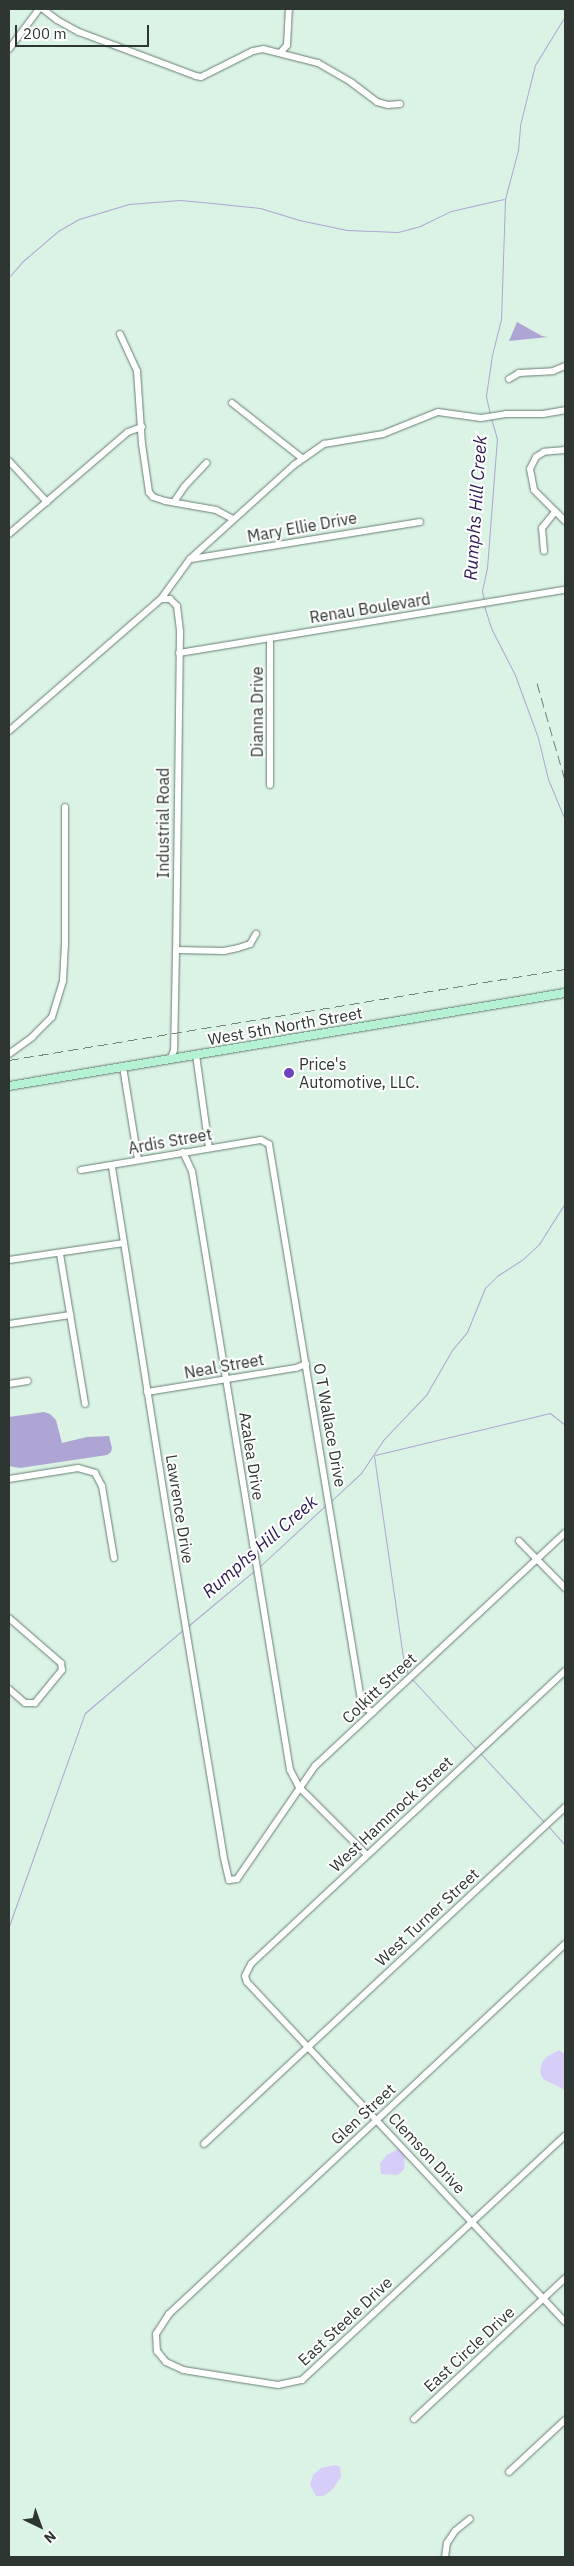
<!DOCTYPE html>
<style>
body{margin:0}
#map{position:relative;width:574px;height:2566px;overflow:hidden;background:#daf3e5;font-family:"IBM Plex Sans",sans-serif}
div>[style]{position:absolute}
.green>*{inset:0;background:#d6cef9}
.water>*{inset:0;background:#afa5d4}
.stream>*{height:1px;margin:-0.5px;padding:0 0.5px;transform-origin:0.5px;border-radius:0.5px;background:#afa5d4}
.roads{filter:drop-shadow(0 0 1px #677d71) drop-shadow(0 0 1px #677d71)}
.minor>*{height:6px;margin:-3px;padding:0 3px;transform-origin:3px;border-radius:3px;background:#fff}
.major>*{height:8px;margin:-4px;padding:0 4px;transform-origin:4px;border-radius:4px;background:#b5f2d4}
.rail>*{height:1px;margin-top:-0.5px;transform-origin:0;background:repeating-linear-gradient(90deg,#74847b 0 10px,transparent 0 15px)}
.dots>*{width:14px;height:14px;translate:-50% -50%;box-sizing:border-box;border:2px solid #fff;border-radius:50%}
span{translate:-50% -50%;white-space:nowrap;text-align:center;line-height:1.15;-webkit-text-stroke:4px #fff;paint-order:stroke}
.street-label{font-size:16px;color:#2d3631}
.poi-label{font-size:16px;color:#2d3631}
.left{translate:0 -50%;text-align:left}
.water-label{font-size:18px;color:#2d1b54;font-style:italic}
.frame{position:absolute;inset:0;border:10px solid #2d3631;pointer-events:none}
.north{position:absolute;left:15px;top:2501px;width:50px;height:50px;-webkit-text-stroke:4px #fff;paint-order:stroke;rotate:138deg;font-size:14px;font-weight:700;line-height:20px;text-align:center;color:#2d3631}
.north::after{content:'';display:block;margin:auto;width:18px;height:22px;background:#2d3631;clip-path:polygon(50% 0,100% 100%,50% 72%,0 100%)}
.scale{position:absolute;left:15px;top:25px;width:134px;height:22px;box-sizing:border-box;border:2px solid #2d3631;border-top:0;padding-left:6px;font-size:15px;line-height:18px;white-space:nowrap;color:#2d3631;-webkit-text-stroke:4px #fff;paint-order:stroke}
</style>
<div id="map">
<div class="green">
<i style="clip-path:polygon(559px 2050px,565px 2054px,565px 2090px,543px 2079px,540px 2072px,542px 2062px,548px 2056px)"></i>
<i style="clip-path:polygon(400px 2148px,405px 2151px,404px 2169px,398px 2175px,381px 2174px,380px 2163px,387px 2155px)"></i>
<i style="clip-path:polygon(335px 2465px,340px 2467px,341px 2477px,332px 2490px,323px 2496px,316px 2496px,310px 2485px,313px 2475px,321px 2468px)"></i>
</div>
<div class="water">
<i style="clip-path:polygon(517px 322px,542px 336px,548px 337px,509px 341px)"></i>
<i style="clip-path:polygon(44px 1412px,50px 1414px,56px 1420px,62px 1443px,87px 1437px,109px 1436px,112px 1448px,111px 1452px,107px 1455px,20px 1468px,9px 1466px,9px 1417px)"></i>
</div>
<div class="stream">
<i style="left:9px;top:277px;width:21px;rotate:-49deg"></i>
<i style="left:23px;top:261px;width:46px;rotate:-40.6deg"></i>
<i style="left:58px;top:231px;width:24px;rotate:-30deg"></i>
<i style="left:79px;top:219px;width:52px;rotate:-16.7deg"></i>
<i style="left:129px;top:204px;width:51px;rotate:-4.5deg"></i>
<i style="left:180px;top:200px;width:22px;rotate:5deg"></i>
<i style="left:202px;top:202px;width:58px;rotate:5.9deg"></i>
<i style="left:260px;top:208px;width:41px;rotate:17.1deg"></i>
<i style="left:299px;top:220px;width:49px;rotate:11.8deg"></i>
<i style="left:347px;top:230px;width:51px;rotate:2.2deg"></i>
<i style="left:398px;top:232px;width:23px;rotate:-15deg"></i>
<i style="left:420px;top:226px;width:34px;rotate:-26deg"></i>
<i style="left:451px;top:211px;width:54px;rotate:-12.8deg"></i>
<i style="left:490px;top:414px;width:18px;rotate:-103deg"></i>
<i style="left:486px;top:396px;width:41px;rotate:-81.7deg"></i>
<i style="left:492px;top:355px;width:36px;rotate:-76deg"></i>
<i style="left:501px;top:320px;width:121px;rotate:-88.1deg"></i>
<i style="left:505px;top:199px;width:51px;rotate:-75.1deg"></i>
<i style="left:518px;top:150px;width:25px;rotate:-85deg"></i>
<i style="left:520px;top:125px;width:62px;rotate:-76deg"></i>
<i style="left:535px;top:65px;width:57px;rotate:-58.5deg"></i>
<i style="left:484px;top:600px;width:9px;rotate:-103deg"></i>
<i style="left:482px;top:591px;width:24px;rotate:-78deg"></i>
<i style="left:487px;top:568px;width:129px;rotate:-85.6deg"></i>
<i style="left:497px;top:439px;width:22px;rotate:-106deg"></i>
<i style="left:484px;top:606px;width:23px;rotate:72deg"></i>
<i style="left:491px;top:628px;width:53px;rotate:62.9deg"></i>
<i style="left:515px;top:675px;width:67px;rotate:69.9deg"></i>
<i style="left:538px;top:738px;width:42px;rotate:76.3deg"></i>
<i style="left:548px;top:779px;width:44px;rotate:67.5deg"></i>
<i style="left:375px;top:1455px;width:180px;rotate:-13.5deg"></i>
<i style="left:550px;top:1413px;width:19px;rotate:39deg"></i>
<i style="left:374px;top:1456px;width:209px;rotate:81.8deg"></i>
<i style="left:404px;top:1663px;width:12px;rotate:70deg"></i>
<i style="left:331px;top:1501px;width:41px;rotate:-43deg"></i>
<i style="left:361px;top:1473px;width:41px;rotate:-55.9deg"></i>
<i style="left:384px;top:1439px;width:61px;rotate:-46.3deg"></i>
<i style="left:426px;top:1395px;width:52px;rotate:-60deg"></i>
<i style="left:452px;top:1350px;width:23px;rotate:-50deg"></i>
<i style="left:467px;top:1332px;width:48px;rotate:-67.8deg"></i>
<i style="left:485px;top:1288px;width:17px;rotate:-45deg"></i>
<i style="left:497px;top:1276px;width:31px;rotate:-33deg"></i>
<i style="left:523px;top:1259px;width:22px;rotate:-43deg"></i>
<i style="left:539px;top:1244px;width:49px;rotate:-57.6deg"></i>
<i style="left:259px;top:1567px;width:91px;rotate:-42.8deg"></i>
<i style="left:188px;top:1626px;width:86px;rotate:-39.8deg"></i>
<i style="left:412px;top:1679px;width:96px;rotate:47.5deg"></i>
<i style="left:480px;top:1753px;width:96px;rotate:47.1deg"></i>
<i style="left:548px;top:1826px;width:25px;rotate:48deg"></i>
<i style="left:9px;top:1926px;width:226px;rotate:-70.4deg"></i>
<i style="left:85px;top:1713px;width:128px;rotate:-40.3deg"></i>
</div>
<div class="roads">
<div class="minor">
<i style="left:43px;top:9px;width:18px;rotate:38deg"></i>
<i style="left:57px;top:20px;width:25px;rotate:29deg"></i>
<i style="left:79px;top:32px;width:125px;rotate:20.6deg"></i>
<i style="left:196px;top:76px;width:5px;rotate:11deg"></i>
<i style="left:201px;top:77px;width:58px;rotate:-26.6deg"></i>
<i style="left:253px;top:51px;width:10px;rotate:-11deg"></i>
<i style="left:263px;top:49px;width:57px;rotate:14.3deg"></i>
<i style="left:318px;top:63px;width:39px;rotate:30deg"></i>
<i style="left:352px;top:83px;width:31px;rotate:37deg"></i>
<i style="left:377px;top:102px;width:11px;rotate:15deg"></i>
<i style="left:388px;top:105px;width:12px;rotate:-5deg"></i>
<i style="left:9px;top:49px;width:50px;rotate:-53.1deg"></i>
<i style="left:281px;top:52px;width:9px;rotate:-49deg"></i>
<i style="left:287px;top:45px;width:36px;rotate:-87deg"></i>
<i style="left:120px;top:334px;width:41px;rotate:65.3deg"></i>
<i style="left:137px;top:371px;width:73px;rotate:86.1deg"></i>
<i style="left:142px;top:444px;width:49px;rotate:81.7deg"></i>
<i style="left:149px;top:492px;width:6px;rotate:51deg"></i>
<i style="left:153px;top:497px;width:13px;rotate:18deg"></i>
<i style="left:165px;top:501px;width:52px;rotate:10deg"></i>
<i style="left:216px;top:510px;width:19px;rotate:28deg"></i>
<i style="left:509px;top:379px;width:12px;rotate:-31deg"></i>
<i style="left:519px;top:373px;width:34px;rotate:-3deg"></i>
<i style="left:553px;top:371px;width:13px;rotate:-23deg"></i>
<i style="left:232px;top:403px;width:89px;rotate:38.2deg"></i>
<i style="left:565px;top:450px;width:21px;rotate:175deg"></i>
<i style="left:544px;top:452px;width:9px;rotate:148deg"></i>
<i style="left:536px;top:457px;width:13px;rotate:117deg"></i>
<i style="left:530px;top:469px;width:21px;rotate:79deg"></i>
<i style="left:534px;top:490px;width:44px;rotate:45deg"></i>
<i style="left:9px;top:461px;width:56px;rotate:47.2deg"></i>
<i style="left:174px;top:502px;width:18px;rotate:-56deg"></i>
<i style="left:184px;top:487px;width:33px;rotate:-47deg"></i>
<i style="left:9px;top:534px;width:157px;rotate:-40.6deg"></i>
<i style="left:128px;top:432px;width:15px;rotate:-20deg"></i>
<i style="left:544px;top:551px;width:23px;rotate:-95deg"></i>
<i style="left:542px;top:528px;width:21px;rotate:-51deg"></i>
<i style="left:191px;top:559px;width:232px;rotate:-9.2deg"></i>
<i style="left:161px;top:599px;width:49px;rotate:-54.1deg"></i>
<i style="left:190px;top:559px;width:140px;rotate:-42.1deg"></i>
<i style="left:294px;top:465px;width:37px;rotate:-35deg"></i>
<i style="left:324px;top:444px;width:60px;rotate:-9.6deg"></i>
<i style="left:383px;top:434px;width:59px;rotate:-21.8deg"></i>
<i style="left:438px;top:412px;width:43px;rotate:7.9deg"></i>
<i style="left:481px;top:418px;width:25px;rotate:-9deg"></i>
<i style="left:506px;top:414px;width:37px"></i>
<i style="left:543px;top:414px;width:22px;rotate:-10deg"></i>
<i style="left:270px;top:639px;width:146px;rotate:90deg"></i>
<i style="left:179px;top:653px;width:391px;rotate:-9.3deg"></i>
<i style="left:9px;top:731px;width:201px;rotate:-41deg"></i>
<i style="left:161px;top:599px;width:9px"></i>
<i style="left:170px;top:599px;width:10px;rotate:45deg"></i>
<i style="left:177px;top:606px;width:26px;rotate:83deg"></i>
<i style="left:180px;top:632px;width:318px;rotate:90.7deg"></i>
<i style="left:176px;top:950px;width:100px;rotate:91.1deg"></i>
<i style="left:174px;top:1050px;width:9px;rotate:111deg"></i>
<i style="left:176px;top:950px;width:48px;rotate:1.2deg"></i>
<i style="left:224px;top:951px;width:14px;rotate:-12deg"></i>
<i style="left:238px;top:948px;width:13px;rotate:-18deg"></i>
<i style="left:250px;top:944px;width:12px;rotate:-59deg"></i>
<i style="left:9px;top:1054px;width:29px;rotate:-36deg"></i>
<i style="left:32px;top:1037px;width:28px;rotate:-45deg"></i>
<i style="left:52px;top:1017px;width:38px;rotate:-73deg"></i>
<i style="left:63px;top:981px;width:36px;rotate:-87deg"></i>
<i style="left:65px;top:945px;width:138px;rotate:-90deg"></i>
<i style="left:196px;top:1055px;width:94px;rotate:82deg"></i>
<i style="left:123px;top:1067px;width:94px;rotate:80.8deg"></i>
<i style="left:183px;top:1152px;width:21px;rotate:65deg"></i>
<i style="left:192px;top:1171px;width:607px;rotate:80.71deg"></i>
<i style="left:290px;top:1770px;width:19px;rotate:62deg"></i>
<i style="left:299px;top:1787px;width:96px;rotate:45deg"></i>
<i style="left:112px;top:1167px;width:351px;rotate:81deg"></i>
<i style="left:167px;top:1514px;width:345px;rotate:80.6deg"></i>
<i style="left:223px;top:1854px;width:27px;rotate:77deg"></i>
<i style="left:229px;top:1880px;width:8px;rotate:-7deg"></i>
<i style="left:237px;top:1879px;width:137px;rotate:-55.4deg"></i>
<i style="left:315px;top:1766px;width:342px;rotate:-43deg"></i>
<i style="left:81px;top:1170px;width:182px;rotate:-9.5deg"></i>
<i style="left:261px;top:1140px;width:9px;rotate:27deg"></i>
<i style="left:269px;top:1144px;width:564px;rotate:80.6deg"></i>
<i style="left:361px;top:1700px;width:9px;rotate:63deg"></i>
<i style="left:365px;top:1708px;width:9px;rotate:27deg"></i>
<i style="left:60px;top:1254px;width:152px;rotate:80.5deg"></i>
<i style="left:9px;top:1260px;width:116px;rotate:-8.4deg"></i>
<i style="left:9px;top:1324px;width:62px;rotate:-8.4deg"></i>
<i style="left:9px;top:1384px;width:19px;rotate:-9deg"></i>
<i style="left:147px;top:1392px;width:151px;rotate:-9.2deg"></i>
<i style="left:296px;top:1368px;width:11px;rotate:-22deg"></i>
<i style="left:9px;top:1479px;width:70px;rotate:-9.1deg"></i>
<i style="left:78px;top:1468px;width:18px;rotate:16deg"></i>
<i style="left:95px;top:1473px;width:15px;rotate:62deg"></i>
<i style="left:102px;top:1486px;width:73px;rotate:80.5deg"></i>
<i style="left:519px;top:1541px;width:66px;rotate:45.6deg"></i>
<i style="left:9px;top:1618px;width:69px;rotate:40.9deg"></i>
<i style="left:61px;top:1663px;width:7px;rotate:82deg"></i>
<i style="left:62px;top:1670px;width:43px;rotate:129.3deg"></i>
<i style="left:35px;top:1703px;width:10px;rotate:180deg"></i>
<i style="left:25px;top:1703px;width:21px;rotate:-139deg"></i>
<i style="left:565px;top:1671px;width:429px;rotate:137deg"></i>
<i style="left:251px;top:1964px;width:13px;rotate:117deg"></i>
<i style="left:245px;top:1976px;width:6px;rotate:72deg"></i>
<i style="left:247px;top:1982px;width:466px;rotate:46.9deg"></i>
<i style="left:565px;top:1944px;width:542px;rotate:136.94deg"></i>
<i style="left:169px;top:2314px;width:24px;rotate:123deg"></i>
<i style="left:156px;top:2334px;width:17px;rotate:87deg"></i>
<i style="left:157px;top:2351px;width:14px;rotate:51deg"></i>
<i style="left:166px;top:2362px;width:19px;rotate:25deg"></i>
<i style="left:183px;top:2370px;width:96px;rotate:9deg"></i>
<i style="left:278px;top:2385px;width:25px;rotate:-12deg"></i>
<i style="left:302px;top:2380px;width:359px;rotate:-42.9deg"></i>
<i style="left:204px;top:2144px;width:494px;rotate:-43deg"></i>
<i style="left:414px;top:2419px;width:207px;rotate:-43deg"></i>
<i style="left:509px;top:2472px;width:76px;rotate:-42.9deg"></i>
<i style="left:445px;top:2557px;width:14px;rotate:-82deg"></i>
<i style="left:447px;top:2543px;width:14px;rotate:-56deg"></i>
<i style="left:455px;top:2531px;width:19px;rotate:-39deg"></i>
</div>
<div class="major">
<i style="left:9px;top:1086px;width:564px;rotate:-9.5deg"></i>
</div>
</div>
<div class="rail">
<i style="left:537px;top:683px;width:101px;rotate:73.9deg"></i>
<i style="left:9px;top:1060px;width:563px;rotate:-9.3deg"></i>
</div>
<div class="dots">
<i style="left:289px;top:1073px;background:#6c44bd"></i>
</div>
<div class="street-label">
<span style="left:302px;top:527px;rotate:-10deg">Mary Ellie Drive</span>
<span style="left:370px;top:608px;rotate:-9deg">Renau Boulevard</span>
<span style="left:257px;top:712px;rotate:-90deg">Dianna Drive</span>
<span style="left:163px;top:823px;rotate:-90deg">Industrial Road</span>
<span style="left:285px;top:1026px;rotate:-10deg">West 5th North Street</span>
<span style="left:170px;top:1141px;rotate:-10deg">Ardis Street</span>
<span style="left:224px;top:1366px;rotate:-10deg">Neal Street</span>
<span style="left:330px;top:1425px;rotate:80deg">O T Wallace Drive</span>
<span style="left:252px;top:1456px;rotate:81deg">Azalea Drive</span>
<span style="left:180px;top:1509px;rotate:81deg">Lawrence Drive</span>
<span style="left:379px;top:1688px;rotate:-43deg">Colkitt Street</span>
<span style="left:391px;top:1814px;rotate:-43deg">West Hammock Street</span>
<span style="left:427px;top:1917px;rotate:-43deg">West Turner Street</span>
<span style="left:363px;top:2114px;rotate:-43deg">Glen Street</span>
<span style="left:427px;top:2153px;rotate:47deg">Clemson Drive</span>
<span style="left:345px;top:2321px;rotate:-43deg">East Steele Drive</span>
<span style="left:469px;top:2349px;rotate:-43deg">East Circle Drive</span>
</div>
<div class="poi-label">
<span class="left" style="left:299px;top:1073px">Price's<br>Automotive, LLC.</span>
</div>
<div class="water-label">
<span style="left:476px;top:508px;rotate:-86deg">Rumphs Hill Creek</span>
<span style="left:260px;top:1547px;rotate:-41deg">Rumphs Hill Creek</span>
</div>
<div class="frame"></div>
<div class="north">N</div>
<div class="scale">200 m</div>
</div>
